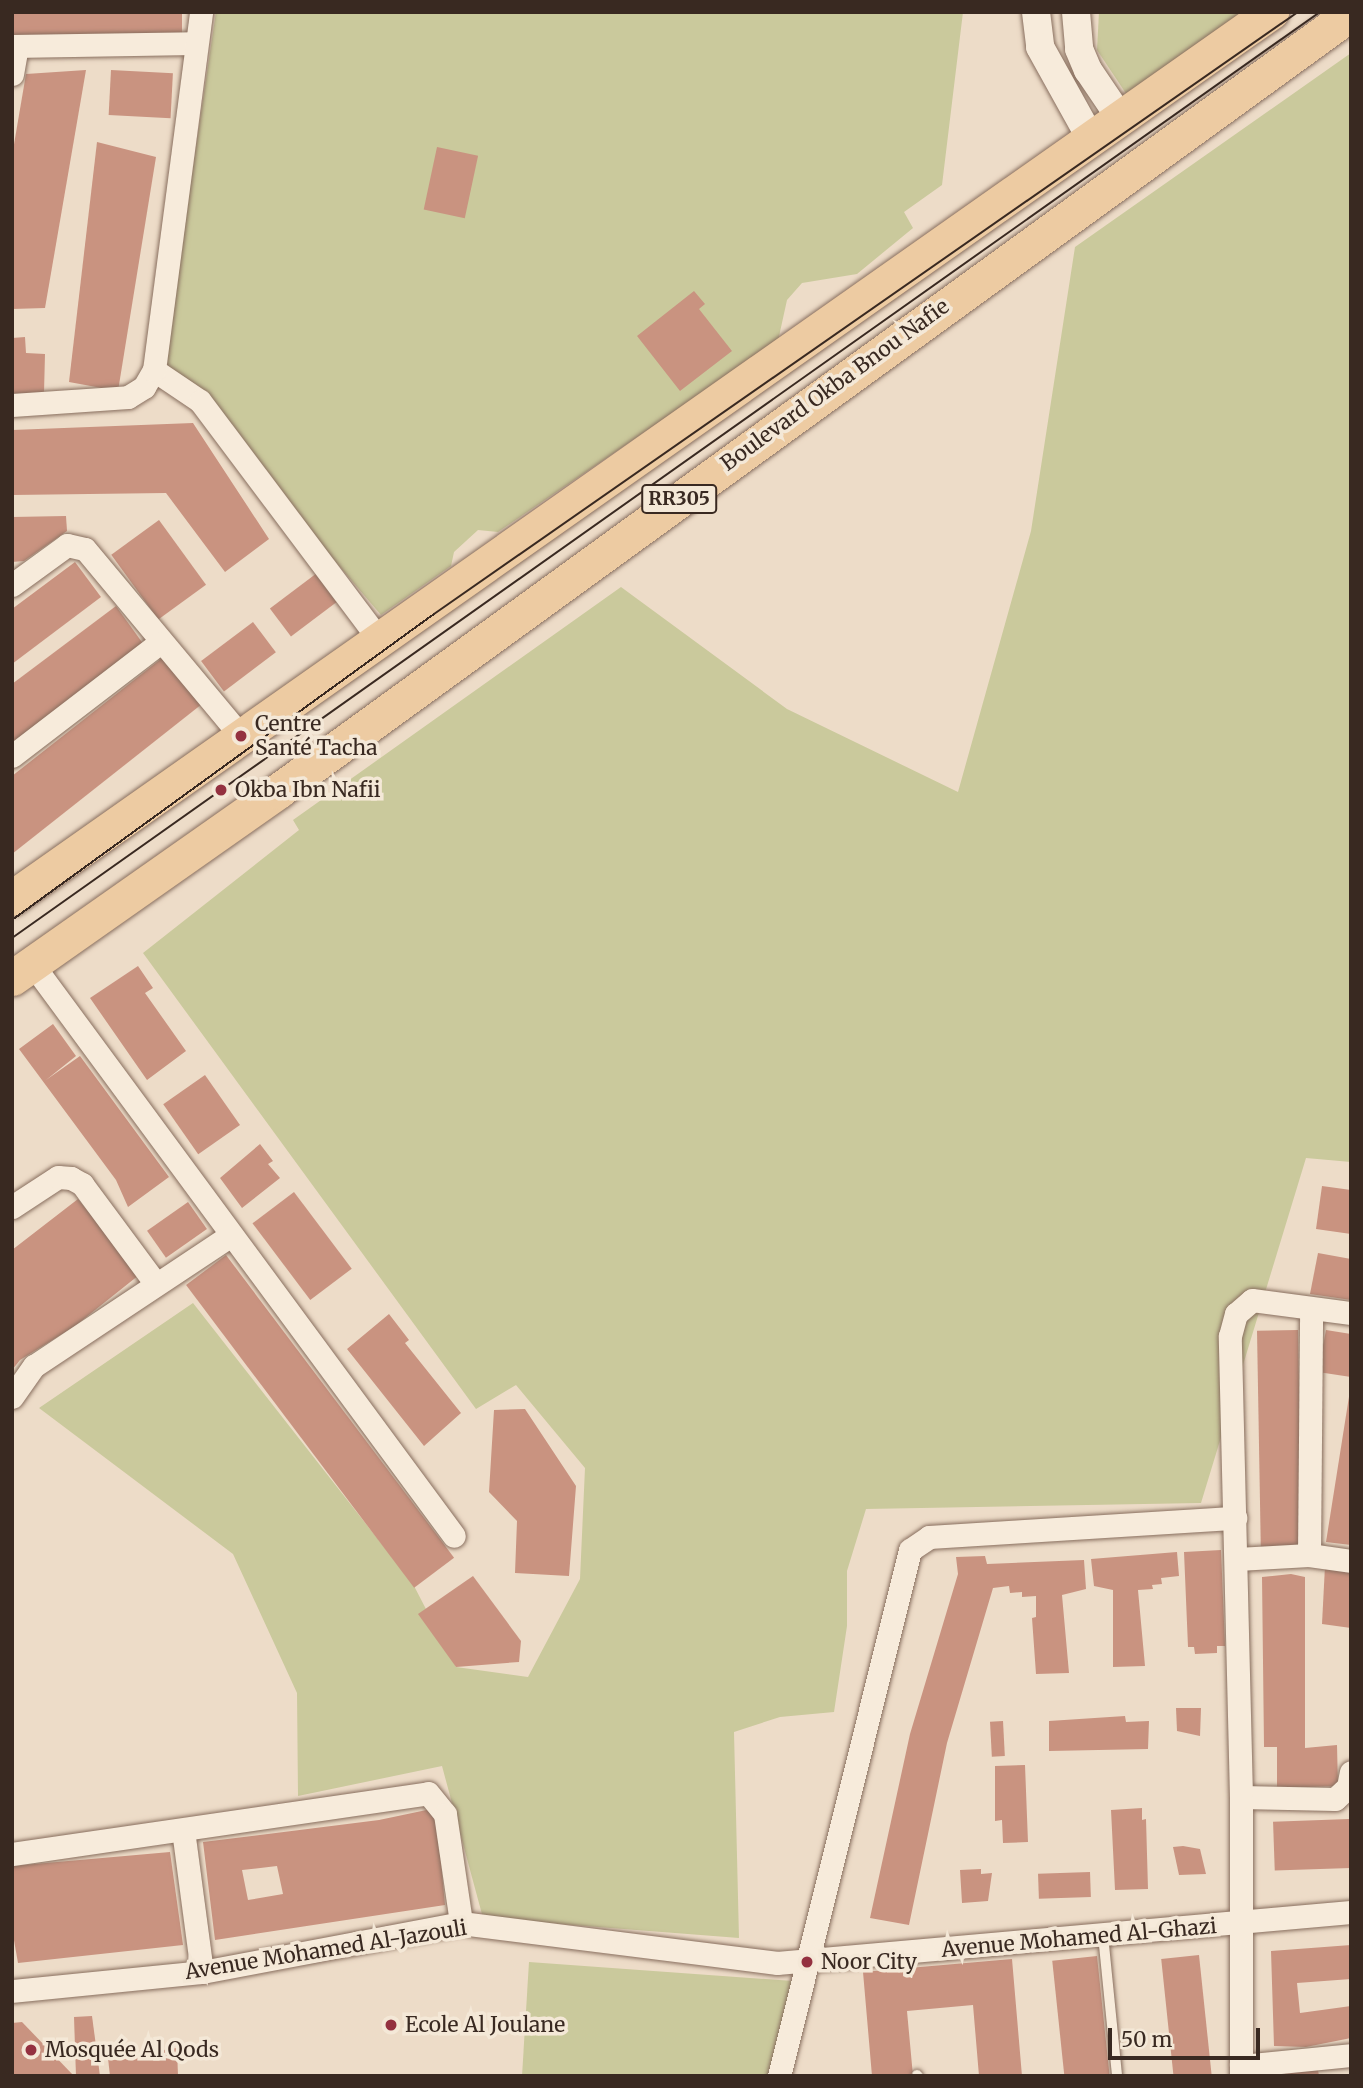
<!DOCTYPE html>
<meta charset="utf-8">
<style>
body{margin:0}
#map{position:relative;width:1363px;height:2088px;overflow:hidden;background:#eddcc8;font-family:Merriweather,serif}
div>[style]{position:absolute}
.green>*{inset:0;background:#cac99c}
.building>*{inset:0;background:#c99380;transform-origin:0 0}
.roads{filter:drop-shadow(0 0 2px #886e5e) drop-shadow(0 0 2px #886e5e)}
.service>*{height:10px;margin:-5px;padding:0 5px;transform-origin:5px;border-radius:5px;background:#f7ebdb}
.minor>*{height:23px;margin:-11.5px;padding:0 11.5px;transform-origin:11.5px;border-radius:11.5px;background:#f7ebdb}
.tertiary>*{height:28px;margin:-14px;padding:0 14px;transform-origin:14px;border-radius:14px;background:#f7ebdb}
.primary>*{height:35px;margin:-17.5px;padding:0 17.5px;transform-origin:17.5px;border-radius:17.5px;background:#edcba2}
.tram>*{height:2px;margin:-1px;padding:0 1px;transform-origin:1px;border-radius:1px;background:#392921}
.dots>*{width:19px;height:19px;translate:-50% -50%;box-sizing:border-box;border:4px solid #f4e8d7;border-radius:50%}
span{translate:-50% -50%;white-space:nowrap;text-align:center;line-height:1.15;-webkit-text-stroke:7px #f4e8d7;paint-order:stroke}
.shield-label span{padding:2px 5px;background:#f4e8d7;border:2px solid;border-radius:5px;-webkit-text-stroke-width:0}
.shield-label{font-size:19px;color:#392921;font-weight:700}
.street-label{font-size:21px;color:#392921}
.poi-label{font-size:21px;color:#392921}
.left{translate:0 -50%;text-align:left}
.frame{position:absolute;inset:0;border:14px solid #392921;pointer-events:none}
.scale{position:absolute;left:1108px;top:2028px;width:152px;height:32px;box-sizing:border-box;border:4px solid #392921;border-top:0;padding-left:9px;font-size:21px;line-height:24px;white-space:nowrap;color:#392921;-webkit-text-stroke:5px #f4e8d7;paint-order:stroke}
</style>
<div id="map">
<div class="green">
<i style="clip-path:polygon(216px 12px,963px 12px,942px 185px,904px 212px,913px 228px,857px 274px,802px 283px,787px 300px,778px 341px,498px 532px,478px 530px,454px 552px,451px 566px,381px 615px,164px 361px)"></i>
<i style="clip-path:polygon(1099px 12px,1253px 12px,1131px 101px,1097px 50px)"></i>
<i style="clip-path:polygon(1351px 53px,1351px 1162px,1306px 1158px,1201px 1503px,866px 1509px,847px 1571px,847px 1626px,834px 1712px,780px 1717px,734px 1732px,739px 1938px,483px 1918px,442px 1766px,298px 1796px,297px 1693px,233px 1554px,39px 1408px,193px 1303px,413px 1584px,456px 1667px,528px 1677px,580px 1579px,585px 1468px,516px 1385px,476px 1409px,143px 953px,299px 830px,293px 820px,621px 587px,787px 709px,958px 792px,1031px 531px,1075px 247px)"></i>
<i style="clip-path:polygon(529px 1962px,793px 1981px,775px 2076px,522px 2076px)"></i>
</div>
<div class="building">
<i style="left:12px;top:12px;width:170px;height:27px"></i>
<i style="clip-path:polygon(86px 70px,45px 308px,12px 309px,12px 156px,26px 74px)"></i>
<i style="left:111px;top:70px;width:62px;height:45px;rotate:3deg"></i>
<i style="clip-path:polygon(97px 142px,156px 157px,118px 391px,69px 382px)"></i>
<i style="left:437px;top:147px;width:42px;height:64px;rotate:12deg"></i>
<i style="clip-path:polygon(694px 291px,705px 304px,699px 309px,732px 351px,680px 391px,637px 336px)"></i>
<i style="clip-path:polygon(25px 337px,26px 353px,45px 354px,44px 393px,12px 395px,12px 338px)"></i>
<i style="clip-path:polygon(193px 423px,269px 539px,225px 572px,166px 493px,12px 495px,12px 430px)"></i>
<i style="clip-path:polygon(66px 516px,67px 531px,24px 561px,12px 562px,12px 517px)"></i>
<i style="left:159px;top:520px;width:80px;height:59px;rotate:54deg"></i>
<i style="clip-path:polygon(75px 562px,101px 597px,12px 664px,12px 609px)"></i>
<i style="left:317px;top:573px;width:35px;height:59px;rotate:53deg"></i>
<i style="clip-path:polygon(116px 606px,144px 645px,12px 744px,12px 684px)"></i>
<i style="left:253px;top:622px;width:38px;height:65px;rotate:53deg"></i>
<i style="clip-path:polygon(162px 658px,202px 704px,12px 854px,12px 776px)"></i>
<i style="clip-path:polygon(138px 966px,153px 988px,145px 993px,186px 1051px,147px 1080px,90px 998px)"></i>
<i style="clip-path:polygon(53px 1024px,76px 1056px,46px 1080px,80px 1056px,169px 1177px,128px 1207px,116px 1180px,19px 1049px)"></i>
<i style="left:205px;top:1075px;width:61px;height:51px;rotate:55deg"></i>
<i style="clip-path:polygon(260px 1144px,273px 1161px,268px 1164px,280px 1178px,242px 1208px,220px 1178px)"></i>
<i style="clip-path:polygon(1322px 1186px,1351px 1190px,1351px 1234px,1316px 1229px)"></i>
<i style="left:294px;top:1192px;width:96px;height:52px;rotate:53deg"></i>
<i style="clip-path:polygon(78px 1199px,139px 1275px,75px 1326px,20px 1360px,12px 1370px,12px 1250px)"></i>
<i style="left:188px;top:1202px;width:33px;height:50px;rotate:55deg"></i>
<i style="clip-path:polygon(1318px 1253px,1351px 1259px,1351px 1300px,1310px 1294px)"></i>
<i style="left:226px;top:1255px;width:379px;height:50px;rotate:53deg"></i>
<i style="clip-path:polygon(389px 1314px,409px 1340px,405px 1343px,461px 1413px,424px 1446px,347px 1349px)"></i>
<i style="left:1298px;top:1330px;width:222px;height:41px;rotate:89deg"></i>
<i style="clip-path:polygon(1326px 1330px,1351px 1334px,1351px 1377px,1318px 1372px)"></i>
<i style="clip-path:polygon(1351px 1384px,1351px 1545px,1326px 1542px)"></i>
<i style="clip-path:polygon(525px 1409px,576px 1486px,569px 1576px,515px 1573px,517px 1521px,489px 1492px,494px 1410px)"></i>
<i style="clip-path:polygon(1221px 1550px,1225px 1646px,1217px 1646px,1217px 1653px,1195px 1654px,1194px 1647px,1188px 1647px,1184px 1552px)"></i>
<i style="clip-path:polygon(1177px 1552px,1179px 1576px,1161px 1578px,1162px 1584px,1152px 1585px,1153px 1589px,1138px 1590px,1145px 1666px,1113px 1667px,1113px 1590px,1094px 1586px,1091px 1559px)"></i>
<i style="clip-path:polygon(985px 1556px,987px 1564px,1084px 1560px,1086px 1589px,1062px 1595px,1069px 1673px,1036px 1674px,1032px 1618px,1036px 1617px,1036px 1596px,1022px 1597px,1022px 1592px,1010px 1593px,1009px 1586px,993px 1588px,947px 1743px,909px 1925px,870px 1918px,910px 1734px,958px 1574px,956px 1557px)"></i>
<i style="clip-path:polygon(1325px 1566px,1351px 1570px,1351px 1628px,1322px 1624px)"></i>
<i style="clip-path:polygon(1291px 1574px,1305px 1577px,1305px 1748px,1337px 1745px,1338px 1786px,1277px 1788px,1277px 1747px,1264px 1747px,1262px 1577px)"></i>
<i style="clip-path:polygon(473px 1576px,521px 1641px,519px 1662px,456px 1667px,418px 1614px)"></i>
<i style="clip-path:polygon(1176px 1708px,1201px 1708px,1200px 1736px,1177px 1731px)"></i>
<i style="clip-path:polygon(1125px 1716px,1126px 1722px,1149px 1721px,1148px 1749px,1049px 1751px,1049px 1721px)"></i>
<i style="left:1003px;top:1721px;width:35px;height:13px;rotate:87deg"></i>
<i style="clip-path:polygon(1025px 1765px,1028px 1842px,1003px 1843px,1002px 1820px,995px 1821px,995px 1766px)"></i>
<i style="clip-path:polygon(evenodd,436px 1808px,445px 1905px,215px 1940px,203px 1842px,379px 1820px,436px 1808px,277px 1866px,283px 1894px,248px 1900px,242px 1870px,277px 1866px)"></i>
<i style="clip-path:polygon(1142px 1808px,1142px 1820px,1146px 1819px,1148px 1889px,1115px 1890px,1111px 1810px)"></i>
<i style="left:1349px;top:1819px;width:49px;height:76px;rotate:88deg"></i>
<i style="clip-path:polygon(1183px 1846px,1200px 1849px,1206px 1874px,1179px 1875px,1173px 1847px)"></i>
<i style="clip-path:polygon(170px 1852px,183px 1945px,18px 1963px,12px 1929px,12px 1866px)"></i>
<i style="clip-path:polygon(981px 1869px,981px 1874px,992px 1873px,988px 1901px,962px 1903px,960px 1870px)"></i>
<i style="left:1090px;top:1872px;width:25px;height:52px;rotate:88deg"></i>
<i style="clip-path:polygon(1351px 1945px,1351px 1979px,1297px 1983px,1300px 2013px,1351px 2006px,1351px 2038px,1306px 2047px,1274px 2046px,1271px 1951px)"></i>
<i style="left:1199px;top:1955px;width:122px;height:38px;rotate:84deg"></i>
<i style="left:1097px;top:1956px;width:121px;height:45px;rotate:84deg"></i>
<i style="clip-path:polygon(1012px 1959px,1022px 2076px,979px 2076px,973px 2005px,907px 2011px,913px 2076px,872px 2076px,863px 1972px)"></i>
<i style="clip-path:polygon(92px 2016px,100px 2076px,76px 2076px,74px 2017px)"></i>
<i style="clip-path:polygon(22px 2022px,74px 2076px,12px 2076px,12px 2023px)"></i>
<i style="clip-path:polygon(177px 2048px,178px 2076px,110px 2076px,108px 2058px)"></i>
<i style="clip-path:polygon(1318px 2070px,1319px 2076px,1283px 2076px,1286px 2072px)"></i>
</div>
<div class="roads">
<div class="service">
<i style="left:1103px;top:1935px;width:142px;rotate:84.3deg"></i>
<i style="left:917px;top:2075px;width:1px;rotate:45deg"></i>
</div>
<div class="minor">
<i style="left:12px;top:46px;width:183px;rotate:-0.9deg"></i>
<i style="left:12px;top:74px;width:28px;rotate:-80deg"></i>
<i style="left:154px;top:370px;width:55px;rotate:34deg"></i>
<i style="left:200px;top:401px;width:298px;rotate:53.1deg"></i>
<i style="left:12px;top:405px;width:116px;rotate:-3.9deg"></i>
<i style="left:128px;top:397px;width:19px;rotate:-32deg"></i>
<i style="left:144px;top:387px;width:20px;rotate:-60deg"></i>
<i style="left:154px;top:370px;width:361px;rotate:-82.5deg"></i>
<i style="left:12px;top:585px;width:68px;rotate:-36deg"></i>
<i style="left:67px;top:545px;width:18px;rotate:13deg"></i>
<i style="left:85px;top:549px;width:244px;rotate:50.2deg"></i>
<i style="left:12px;top:756px;width:185px;rotate:-37.5deg"></i>
<i style="left:33px;top:965px;width:709px;rotate:53.6deg"></i>
<i style="left:12px;top:1207px;width:55px;rotate:-33.1deg"></i>
<i style="left:58px;top:1177px;width:13px;rotate:4deg"></i>
<i style="left:71px;top:1178px;width:13px;rotate:29deg"></i>
<i style="left:82px;top:1184px;width:124px;rotate:53.5deg"></i>
<i style="left:12px;top:1397px;width:38px;rotate:-55deg"></i>
<i style="left:34px;top:1366px;width:235px;rotate:-33.6deg"></i>
<i style="left:1309px;top:1555px;width:246px;rotate:-89.5deg"></i>
<i style="left:1237px;top:1559px;width:72px;rotate:-3.2deg"></i>
<i style="left:1309px;top:1555px;width:42px;rotate:8.1deg"></i>
<i style="left:1241px;top:1797px;width:94px;rotate:1.2deg"></i>
<i style="left:1335px;top:1799px;width:18px;rotate:-43deg"></i>
<i style="left:1348px;top:1787px;width:15px;rotate:-79deg"></i>
<i style="left:183px;top:1830px;width:143px;rotate:82.4deg"></i>
<i style="left:12px;top:1854px;width:420px;rotate:-8.3deg"></i>
<i style="left:428px;top:1793px;width:27px;rotate:51deg"></i>
<i style="left:445px;top:1814px;width:110px;rotate:81.6deg"></i>
<i style="left:12px;top:1991px;width:191px;rotate:-5.7deg"></i>
<i style="left:202px;top:1972px;width:264px;rotate:-10.7deg"></i>
<i style="left:461px;top:1923px;width:319px;rotate:7.2deg"></i>
<i style="left:777px;top:1963px;width:576px;rotate:-5.08deg"></i>
<i style="left:1241px;top:2066px;width:111px;rotate:-5.7deg"></i>
<i style="left:779px;top:2076px;width:542px;rotate:-76.02deg"></i>
<i style="left:910px;top:1550px;width:23px;rotate:-34deg"></i>
<i style="left:929px;top:1537px;width:307px;rotate:-3.6deg"></i>
<i style="left:1241px;top:2076px;width:279px;rotate:-90deg"></i>
<i style="left:1241px;top:1797px;width:461px;rotate:-91.4deg"></i>
<i style="left:1230px;top:1336px;width:23px;rotate:-75deg"></i>
<i style="left:1236px;top:1314px;width:21px;rotate:-41deg"></i>
<i style="left:1252px;top:1300px;width:100px;rotate:7.5deg"></i>
</div>
<div class="tertiary">
<i style="left:1036px;top:12px;width:35px;rotate:83deg"></i>
<i style="left:1040px;top:47px;width:107px;rotate:61deg"></i>
<i style="left:1076px;top:12px;width:37px;rotate:85deg"></i>
<i style="left:1079px;top:49px;width:23px;rotate:67deg"></i>
<i style="left:1088px;top:70px;width:59px;rotate:56deg"></i>
</div>
<div class="primary">
<i style="left:12px;top:898px;width:1540px;rotate:-35.14deg"></i>
<i style="left:12px;top:978px;width:325px;rotate:-35.1deg"></i>
<i style="left:278px;top:791px;width:1325px;rotate:-35.94deg"></i>
</div>
</div>
<div class="tram">
<i style="left:12px;top:920px;width:521px;rotate:-35.95deg"></i>
<i style="left:434px;top:614px;width:1053px;rotate:-34.87deg"></i>
<i style="left:12px;top:938px;width:1603px;rotate:-35.3deg"></i>
</div>
<div class="dots">
<i style="left:241px;top:736px;background:#943140"></i>
<i style="left:221px;top:790px;background:#943140"></i>
<i style="left:807px;top:1962px;background:#943140"></i>
<i style="left:391px;top:2025px;background:#943140"></i>
<i style="left:31px;top:2050px;background:#943140"></i>
</div>
<div class="shield-label">
<span style="left:679px;top:499px">RR305</span>
</div>
<div class="street-label">
<span style="left:835px;top:385px;rotate:-36deg">Boulevard Okba Bnou Nafie</span>
<span style="left:1079px;top:1938px;rotate:-5deg">Avenue Mohamed Al-Ghazi</span>
<span style="left:326px;top:1950px;rotate:-9deg">Avenue Mohamed Al-Jazouli</span>
</div>
<div class="poi-label">
<span class="left" style="left:255px;top:736px">Centre<br>Santé Tacha</span>
<span class="left" style="left:235px;top:790px">Okba Ibn Nafii</span>
<span class="left" style="left:821px;top:1962px">Noor City</span>
<span class="left" style="left:405px;top:2025px">Ecole Al Joulane</span>
<span class="left" style="left:45px;top:2050px">Mosquée Al Qods</span>
</div>
<div class="frame"></div>
<div class="scale">50 m</div>
</div>
